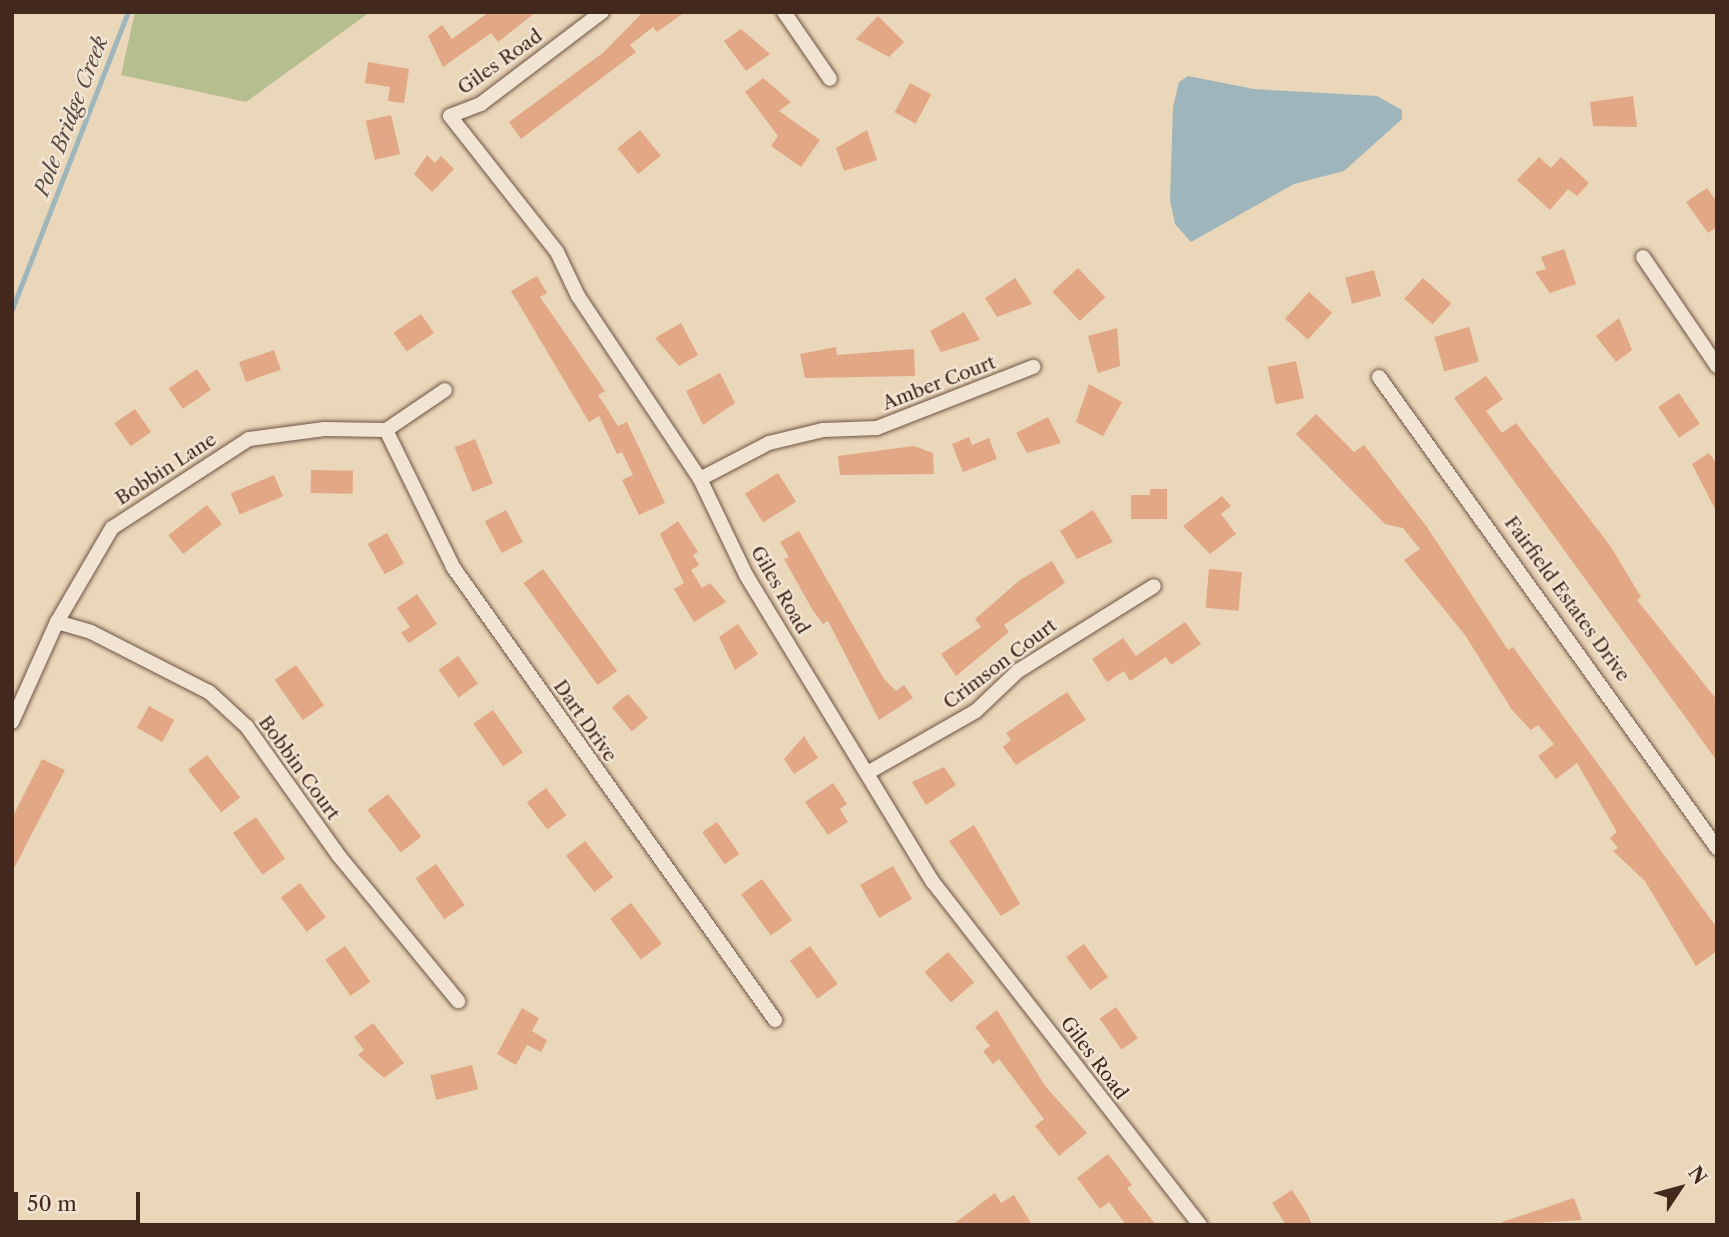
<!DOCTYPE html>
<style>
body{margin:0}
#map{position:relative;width:1729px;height:1237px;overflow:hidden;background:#ead6b9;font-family:"Libre Caslon Text",serif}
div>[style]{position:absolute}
.green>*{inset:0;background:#b6be90}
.water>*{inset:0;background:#9eb6bb}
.stream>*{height:5px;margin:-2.5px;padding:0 2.5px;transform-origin:2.5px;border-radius:2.5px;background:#9eb6bb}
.building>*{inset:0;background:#e2a785;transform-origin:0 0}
.roads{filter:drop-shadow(0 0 2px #6d5444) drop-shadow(0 0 2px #6d5444)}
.street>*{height:14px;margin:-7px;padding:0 7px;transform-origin:7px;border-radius:7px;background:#f1e4d2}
span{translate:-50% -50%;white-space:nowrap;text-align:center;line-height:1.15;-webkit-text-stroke:5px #f1e4d2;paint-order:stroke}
.street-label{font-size:19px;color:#43281d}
.water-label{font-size:21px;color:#5a4c44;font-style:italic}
.frame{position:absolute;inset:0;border:14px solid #43281d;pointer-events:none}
.north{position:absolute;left:1645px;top:1153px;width:70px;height:70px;-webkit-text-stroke:5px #f1e4d2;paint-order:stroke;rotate:54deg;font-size:19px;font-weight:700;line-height:28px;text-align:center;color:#43281d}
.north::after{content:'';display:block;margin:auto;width:24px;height:32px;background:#43281d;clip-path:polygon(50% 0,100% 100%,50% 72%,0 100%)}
.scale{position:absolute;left:14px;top:1192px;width:126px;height:32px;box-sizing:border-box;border:4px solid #43281d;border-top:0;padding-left:9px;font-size:21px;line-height:24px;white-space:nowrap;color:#43281d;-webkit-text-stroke:5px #f1e4d2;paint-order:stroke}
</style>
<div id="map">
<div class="green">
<i style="clip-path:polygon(135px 12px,370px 12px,246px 102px,121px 75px)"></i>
</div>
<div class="water">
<i style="clip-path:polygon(1188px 76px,1254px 89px,1377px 96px,1402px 110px,1402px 119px,1344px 171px,1294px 184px,1191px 242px,1175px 224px,1170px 200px,1173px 107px,1179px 82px)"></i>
</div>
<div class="stream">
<i style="left:12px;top:309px;width:319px;rotate:-68.7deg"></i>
</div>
<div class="building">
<i style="clip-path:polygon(489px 12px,536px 12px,498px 42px,491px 33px,443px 67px,428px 36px,442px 25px,452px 39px)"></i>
<i style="clip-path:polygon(643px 12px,685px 12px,657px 32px,653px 27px,630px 45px,636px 52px,521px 139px,509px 122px,604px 52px)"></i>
<i style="clip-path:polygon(878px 16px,904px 42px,889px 57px,856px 39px)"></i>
<i style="clip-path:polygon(741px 29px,770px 54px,746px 71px,724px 41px)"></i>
<i style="clip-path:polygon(368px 62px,409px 69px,404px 103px,388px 101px,390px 87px,365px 83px)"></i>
<i style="clip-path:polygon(763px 78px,791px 102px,779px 111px,820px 140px,801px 167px,771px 146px,778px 136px,745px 92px)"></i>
<i style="left:910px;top:83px;width:24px;height:33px;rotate:28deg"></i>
<i style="clip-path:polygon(1633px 96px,1637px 127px,1593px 126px,1590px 102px)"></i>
<i style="left:391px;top:115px;width:40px;height:26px;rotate:77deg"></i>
<i style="left:640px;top:130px;width:33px;height:29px;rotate:51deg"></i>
<i style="clip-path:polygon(867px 130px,877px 160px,844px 171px,836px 148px)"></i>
<i style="clip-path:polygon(427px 155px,435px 163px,441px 156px,454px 169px,432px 192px,414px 174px)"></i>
<i style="clip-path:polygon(1539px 157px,1551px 168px,1561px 157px,1589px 183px,1577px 196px,1568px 189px,1550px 210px,1517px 180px)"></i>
<i style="clip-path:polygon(1707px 188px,1717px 202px,1717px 227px,1708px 233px,1686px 202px)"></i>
<i style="clip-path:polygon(1564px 249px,1576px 284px,1550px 293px,1535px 272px,1546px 269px,1541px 257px)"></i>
<i style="left:1078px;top:268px;width:40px;height:35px;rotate:47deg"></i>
<i style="left:1374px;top:270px;width:27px;height:30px;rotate:75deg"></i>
<i style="clip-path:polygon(537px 276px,547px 293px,540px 297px,605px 391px,598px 395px,618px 426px,627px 422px,665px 503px,639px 515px,622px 480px,633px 475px,622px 452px,617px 454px,599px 416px,589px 422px,511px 291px)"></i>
<i style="clip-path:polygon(1015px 278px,1032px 304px,997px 317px,985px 298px)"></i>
<i style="left:1423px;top:278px;width:38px;height:28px;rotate:42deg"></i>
<i style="left:1309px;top:292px;width:31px;height:36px;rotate:42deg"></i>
<i style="clip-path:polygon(964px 312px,980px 340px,941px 352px,930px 331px)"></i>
<i style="left:421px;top:314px;width:23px;height:33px;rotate:56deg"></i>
<i style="clip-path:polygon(1619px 318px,1632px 350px,1616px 362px,1596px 336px)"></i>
<i style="clip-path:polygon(681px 323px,698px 355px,679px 366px,655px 338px)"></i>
<i style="left:1469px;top:327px;width:36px;height:36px;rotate:74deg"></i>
<i style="clip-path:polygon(1117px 328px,1120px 366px,1098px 373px,1088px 336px)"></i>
<i style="clip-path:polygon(836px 347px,837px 355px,914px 349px,915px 376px,805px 378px,800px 354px)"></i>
<i style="left:274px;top:350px;width:21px;height:37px;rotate:71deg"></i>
<i style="left:1296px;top:361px;width:38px;height:29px;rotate:78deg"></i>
<i style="left:197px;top:369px;width:25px;height:34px;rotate:56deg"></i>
<i style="clip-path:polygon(720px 373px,735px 403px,703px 425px,686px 391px)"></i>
<i style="clip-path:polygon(1486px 376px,1503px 399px,1486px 411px,1502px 433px,1516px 423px,1611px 547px,1641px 597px,1637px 600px,1717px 700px,1717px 761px,1454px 398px)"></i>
<i style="clip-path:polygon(1089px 384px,1122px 402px,1103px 436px,1076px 422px)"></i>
<i style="left:1679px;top:393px;width:37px;height:25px;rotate:56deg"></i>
<i style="left:135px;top:409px;width:28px;height:25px;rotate:55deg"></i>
<i style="clip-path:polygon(1316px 414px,1354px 452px,1364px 445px,1427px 527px,1508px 650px,1513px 647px,1717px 928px,1717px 951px,1696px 966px,1645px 881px,1613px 851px,1618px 848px,1610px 838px,1617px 832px,1577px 763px,1556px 779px,1538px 756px,1554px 744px,1538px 725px,1531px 730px,1512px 710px,1465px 635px,1404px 560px,1420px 549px,1403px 528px,1385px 524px,1296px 434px)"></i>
<i style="clip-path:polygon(1048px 417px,1061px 443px,1027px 453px,1016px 433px)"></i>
<i style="clip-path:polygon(969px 437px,972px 445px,989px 438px,997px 459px,963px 472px,952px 444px)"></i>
<i style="left:475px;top:439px;width:48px;height:22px;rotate:68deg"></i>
<i style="clip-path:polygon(914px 446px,933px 453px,934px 474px,840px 475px,838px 456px)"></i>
<i style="clip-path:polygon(1709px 453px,1717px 464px,1717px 513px,1692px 464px)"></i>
<i style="left:311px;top:470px;width:42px;height:23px;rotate:1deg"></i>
<i style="left:778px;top:473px;width:34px;height:39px;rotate:58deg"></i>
<i style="left:274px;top:475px;width:23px;height:47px;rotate:67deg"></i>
<i style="clip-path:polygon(1150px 489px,1167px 489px,1167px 519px,1131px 519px,1131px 495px,1150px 495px)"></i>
<i style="clip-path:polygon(1222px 496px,1231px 506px,1221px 514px,1236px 534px,1210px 554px,1183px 526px)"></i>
<i style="left:207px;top:505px;width:24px;height:49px;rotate:52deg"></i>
<i style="left:506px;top:510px;width:36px;height:24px;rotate:62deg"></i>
<i style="clip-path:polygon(1093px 510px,1113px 542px,1077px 559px,1060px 531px)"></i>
<i style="clip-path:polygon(678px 521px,698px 552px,693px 555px,699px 565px,691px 570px,702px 588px,710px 583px,726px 602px,694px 622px,674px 589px,684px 583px,660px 534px)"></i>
<i style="clip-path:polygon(799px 531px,884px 679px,896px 691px,904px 685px,913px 698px,879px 720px,828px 621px,823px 624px,812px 609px,784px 559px,789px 557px,780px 542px)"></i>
<i style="left:387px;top:533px;width:35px;height:22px;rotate:61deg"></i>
<i style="clip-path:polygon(1052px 561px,1065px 583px,1004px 625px,1009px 632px,956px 676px,941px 654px,981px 627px,975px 619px,1020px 580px)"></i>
<i style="left:543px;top:569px;width:126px;height:24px;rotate:54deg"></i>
<i style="left:1209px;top:569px;width:33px;height:39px;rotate:5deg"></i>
<i style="clip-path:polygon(417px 594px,437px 624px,409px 643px,401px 633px,410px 627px,397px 608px)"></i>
<i style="clip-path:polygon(1185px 622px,1201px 644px,1171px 665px,1166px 657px,1130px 681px,1124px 671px,1107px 682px,1092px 659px,1123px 638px,1136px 656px)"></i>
<i style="clip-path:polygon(738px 624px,758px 654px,735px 670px,719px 637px)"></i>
<i style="left:458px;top:656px;width:34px;height:24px;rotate:54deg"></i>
<i style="left:296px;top:665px;width:49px;height:26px;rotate:55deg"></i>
<i style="clip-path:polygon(1067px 692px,1086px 720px,1016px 765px,1003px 747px,1011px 740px,1006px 733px)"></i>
<i style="left:628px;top:694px;width:31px;height:21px;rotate:50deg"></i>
<i style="left:149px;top:706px;width:29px;height:25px;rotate:29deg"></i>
<i style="left:493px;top:710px;width:52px;height:24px;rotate:55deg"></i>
<i style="clip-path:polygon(804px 736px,818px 758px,794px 774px,784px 759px)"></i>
<i style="left:207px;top:755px;width:54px;height:24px;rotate:52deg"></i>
<i style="clip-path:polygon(42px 759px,65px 770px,12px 872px,12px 818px)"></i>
<i style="clip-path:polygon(944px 767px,956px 785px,926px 805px,912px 782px)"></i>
<i style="clip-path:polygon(833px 783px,847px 804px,840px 809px,848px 822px,828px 835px,805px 802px)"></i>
<i style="left:546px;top:788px;width:34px;height:24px;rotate:53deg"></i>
<i style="left:388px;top:794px;width:54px;height:26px;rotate:52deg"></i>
<i style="left:256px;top:817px;width:51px;height:28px;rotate:55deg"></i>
<i style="left:717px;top:822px;width:39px;height:18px;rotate:55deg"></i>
<i style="clip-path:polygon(974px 825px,1020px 904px,1001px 916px,949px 841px)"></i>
<i style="left:585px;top:841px;width:46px;height:24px;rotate:52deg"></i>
<i style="left:436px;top:864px;width:50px;height:25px;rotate:55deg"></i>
<i style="left:893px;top:866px;width:38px;height:38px;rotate:60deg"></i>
<i style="left:762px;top:879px;width:51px;height:26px;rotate:54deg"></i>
<i style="left:300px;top:883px;width:43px;height:24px;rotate:53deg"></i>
<i style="left:631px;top:903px;width:51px;height:26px;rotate:53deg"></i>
<i style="left:1084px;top:944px;width:41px;height:22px;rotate:54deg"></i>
<i style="left:345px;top:946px;width:44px;height:24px;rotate:55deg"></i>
<i style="left:810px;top:946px;width:47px;height:25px;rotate:54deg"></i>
<i style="left:948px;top:952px;width:40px;height:31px;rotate:49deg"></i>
<i style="left:1116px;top:1007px;width:38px;height:20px;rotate:55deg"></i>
<i style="clip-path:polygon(522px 1008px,539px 1018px,532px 1031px,547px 1040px,541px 1052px,527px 1045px,516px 1065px,497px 1054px)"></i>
<i style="clip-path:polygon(997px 1010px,1046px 1087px,1087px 1133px,1059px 1156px,1035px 1126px,1044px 1119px,999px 1059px,993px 1064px,983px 1051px,990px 1046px,975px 1027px)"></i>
<i style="clip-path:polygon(373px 1023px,404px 1063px,384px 1078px,358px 1055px,364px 1050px,354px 1037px)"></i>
<i style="left:472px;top:1065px;width:25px;height:43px;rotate:76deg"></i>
<i style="clip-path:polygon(1108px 1154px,1132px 1185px,1127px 1188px,1156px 1225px,1126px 1225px,1109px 1202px,1100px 1209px,1077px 1178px)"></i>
<i style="clip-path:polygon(1292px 1190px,1308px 1215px,1312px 1225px,1286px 1225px,1272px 1203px)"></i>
<i style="clip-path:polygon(995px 1193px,1001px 1203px,1014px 1195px,1032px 1225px,952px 1225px)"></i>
<i style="clip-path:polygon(1574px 1198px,1582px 1220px,1502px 1225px,1502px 1222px)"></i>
</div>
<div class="roads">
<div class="street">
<i style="left:602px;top:12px;width:152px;rotate:142.8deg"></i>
<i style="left:481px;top:104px;width:33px;rotate:159deg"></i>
<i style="left:450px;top:116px;width:173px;rotate:51.8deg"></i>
<i style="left:557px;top:252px;width:49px;rotate:64.5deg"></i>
<i style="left:578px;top:296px;width:220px;rotate:56.3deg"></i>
<i style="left:700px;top:479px;width:106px;rotate:64.4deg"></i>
<i style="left:746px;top:575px;width:359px;rotate:58.7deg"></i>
<i style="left:933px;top:882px;width:435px;rotate:52.1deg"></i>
<i style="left:784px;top:12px;width:81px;rotate:55.5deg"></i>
<i style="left:1643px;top:257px;width:132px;rotate:55.8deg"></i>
<i style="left:1379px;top:377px;width:580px;rotate:54.34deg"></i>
<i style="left:386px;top:430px;width:153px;rotate:63.9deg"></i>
<i style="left:453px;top:567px;width:556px;rotate:54.59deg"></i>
<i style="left:700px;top:479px;width:78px;rotate:-27.6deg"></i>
<i style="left:769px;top:443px;width:56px;rotate:-13.5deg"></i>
<i style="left:823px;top:430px;width:54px;rotate:-2.1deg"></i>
<i style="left:877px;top:428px;width:168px;rotate:-21.4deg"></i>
<i style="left:57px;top:622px;width:35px;rotate:16deg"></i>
<i style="left:91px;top:632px;width:132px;rotate:27deg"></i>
<i style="left:209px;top:692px;width:52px;rotate:42.6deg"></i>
<i style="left:247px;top:727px;width:158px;rotate:54.5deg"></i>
<i style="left:339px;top:856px;width:188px;rotate:50.6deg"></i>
<i style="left:12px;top:722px;width:110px;rotate:-65.8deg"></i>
<i style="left:57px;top:622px;width:109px;rotate:-59.7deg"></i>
<i style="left:112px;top:528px;width:163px;rotate:-33deg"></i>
<i style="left:249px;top:439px;width:76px;rotate:-7.6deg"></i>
<i style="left:324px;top:429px;width:62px;rotate:0.9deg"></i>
<i style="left:386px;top:430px;width:71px;rotate:-34.1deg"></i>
<i style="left:869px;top:772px;width:123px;rotate:-29.7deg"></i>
<i style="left:976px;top:711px;width:58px;rotate:-43.6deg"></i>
<i style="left:1018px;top:671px;width:160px;rotate:-32deg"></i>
</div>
</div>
<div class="street-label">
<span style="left:500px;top:62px;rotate:-35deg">Giles Road</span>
<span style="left:939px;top:383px;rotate:-21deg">Amber Court</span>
<span style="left:166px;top:469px;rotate:-33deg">Bobbin Lane</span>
<span style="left:780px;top:590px;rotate:60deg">Giles Road</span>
<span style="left:1567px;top:599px;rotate:54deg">Fairfield Estates Drive</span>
<span style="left:1000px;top:664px;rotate:-37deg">Crimson Court</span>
<span style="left:585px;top:721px;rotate:55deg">Dart Drive</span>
<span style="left:299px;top:768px;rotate:54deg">Bobbin Court</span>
<span style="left:1094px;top:1058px;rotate:53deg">Giles Road</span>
</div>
<div class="water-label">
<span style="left:71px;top:116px;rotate:-69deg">Pole Bridge Creek</span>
</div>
<div class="frame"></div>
<div class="north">N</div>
<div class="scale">50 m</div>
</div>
